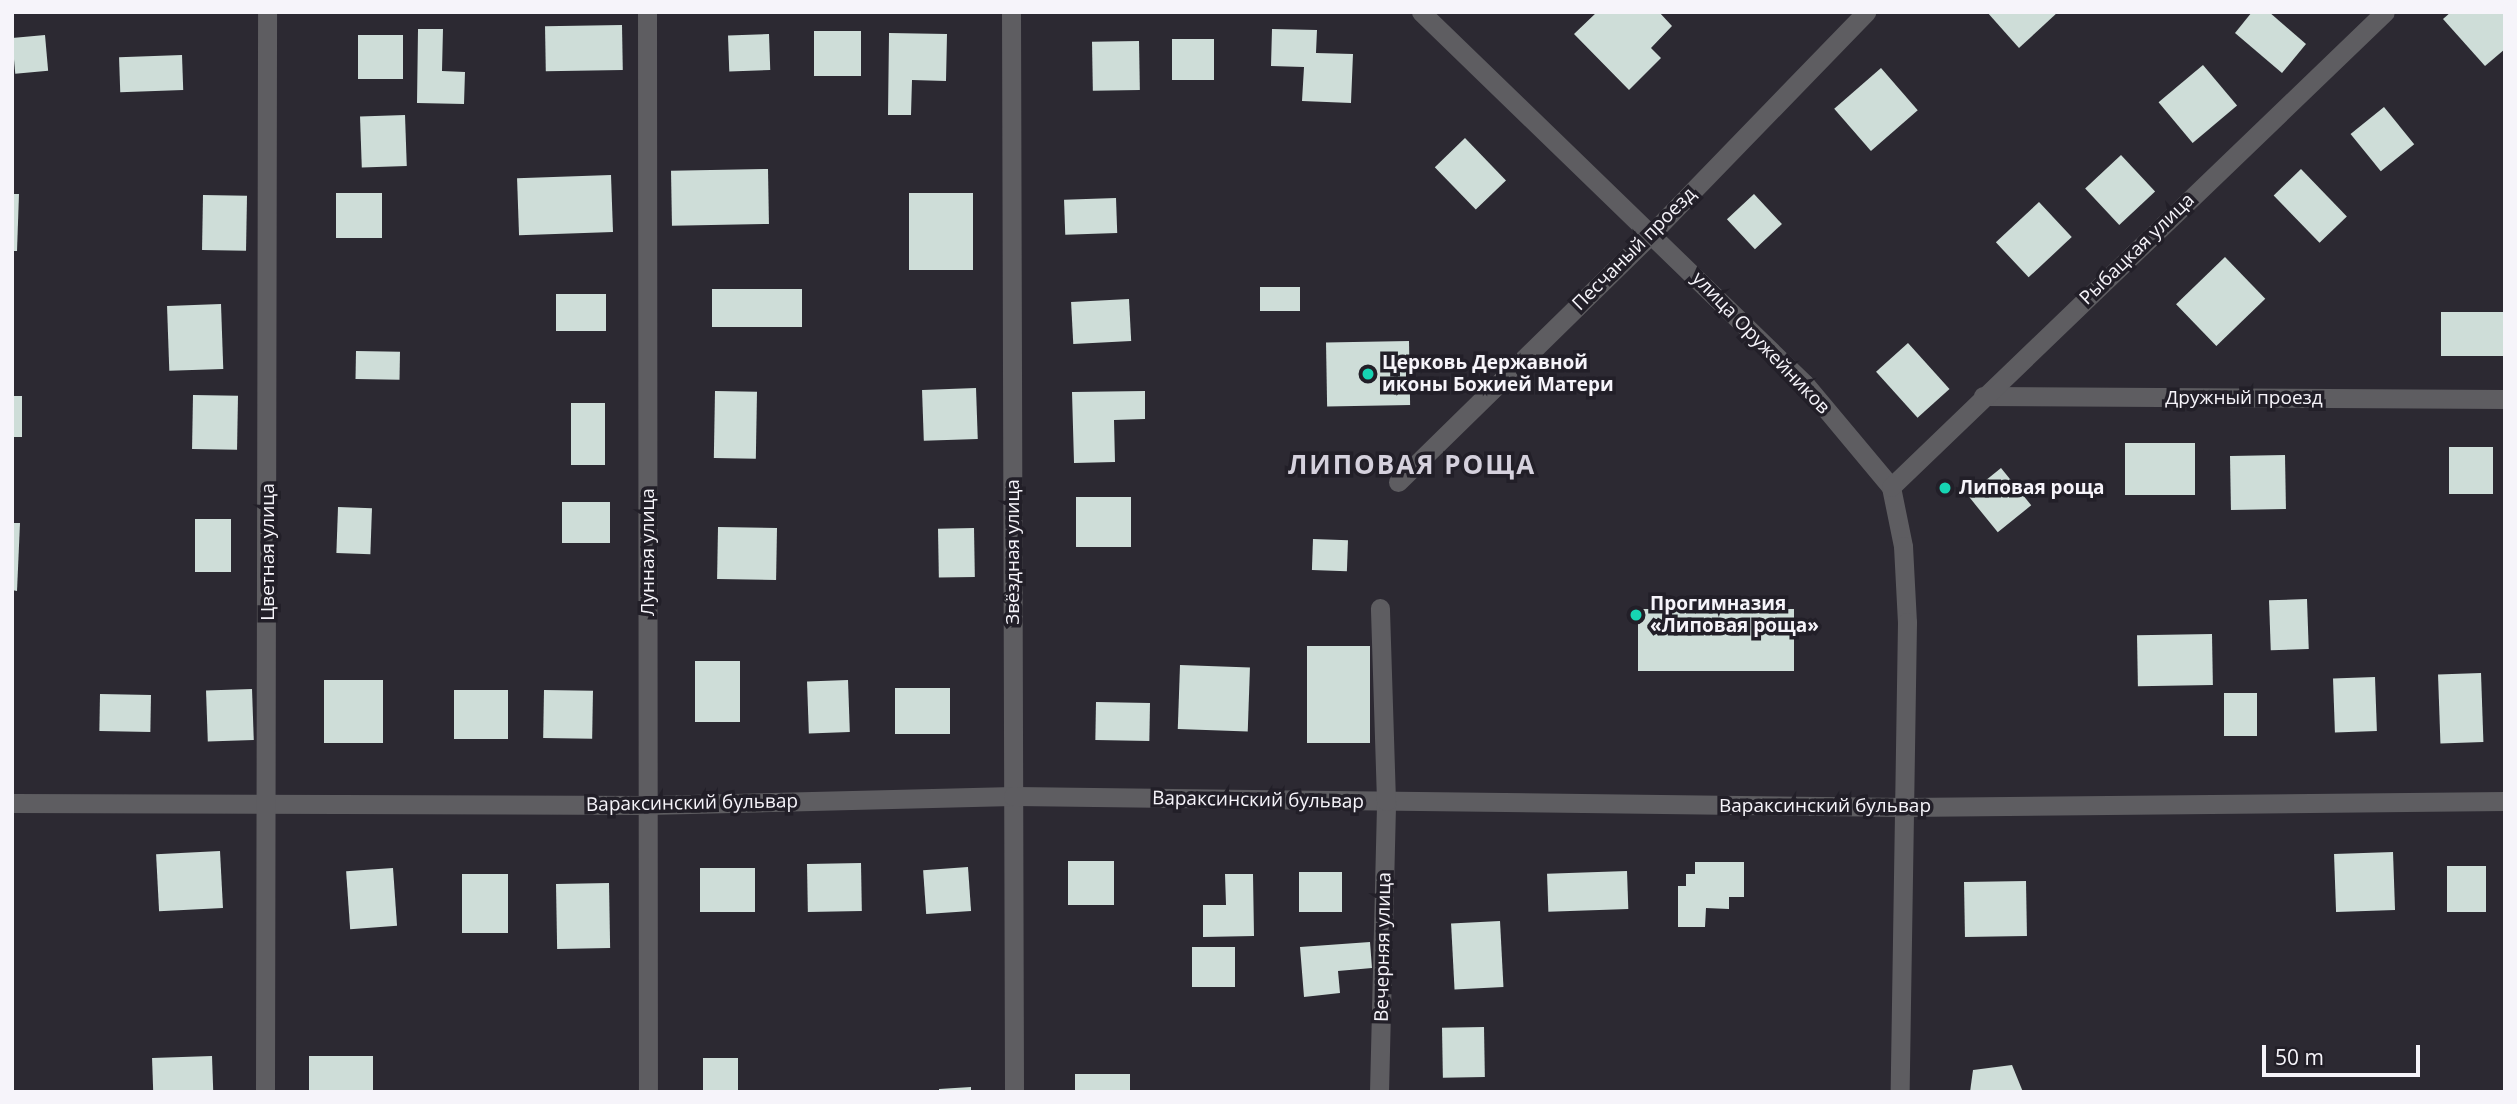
<!DOCTYPE html>
<meta charset="utf-8">
<style>
body{margin:0}
#map{position:relative;width:2517px;height:1104px;overflow:hidden;background:#2c2932;font-family:"Open Sans",sans-serif}
div>[style]{position:absolute}
.building>*{inset:0;background:#ceddd8;transform-origin:0 0}
.street>*{height:19px;margin:-9.5px;padding:0 9.5px;transform-origin:9.5px;border-radius:9.5px;background:#5e5d61}
.dots>*{width:19px;height:19px;translate:-50% -50%;box-sizing:border-box;border:4px solid #221f28;border-radius:50%}
span{translate:-50% -50%;white-space:nowrap;text-align:center;line-height:1.15;-webkit-text-stroke:7px #221f28;paint-order:stroke}
.street-label{font-size:19px;color:#f6f4fa}
.poi-label{font-size:19px;color:#f6f4fa;font-weight:700}
.left{translate:0 -50%;text-align:left}
.district-label{font-size:26px;color:#d5d1dd;font-weight:700;letter-spacing:2px}
.frame{position:absolute;inset:0;border:14px solid #f6f4fa;pointer-events:none}
.scale{position:absolute;left:2262px;top:1045px;width:158px;height:32px;box-sizing:border-box;border:4px solid #f6f4fa;border-top:0;padding-left:9px;font-size:21px;line-height:24px;white-space:nowrap;color:#f6f4fa;-webkit-text-stroke:5px #221f28;paint-order:stroke}
</style>
<div id="map">
<div class="building">
<i style="clip-path:polygon(1597px 12px,1659px 12px,1672px 26px,1651px 48px,1661px 58px,1629px 90px,1574px 34px)"></i>
<i style="clip-path:polygon(1987px 12px,2058px 12px,2019px 48px)"></i>
<i style="clip-path:polygon(2252px 12px,2269px 12px,2306px 44px,2282px 73px,2235px 33px)"></i>
<i style="clip-path:polygon(2451px 12px,2505px 12px,2505px 49px,2485px 66px,2443px 19px)"></i>
<i style="left:622px;top:25px;width:45px;height:77px;rotate:89deg"></i>
<i style="clip-path:polygon(418px 29px,443px 29px,442px 71px,465px 72px,464px 104px,417px 103px)"></i>
<i style="clip-path:polygon(1272px 29px,1317px 30px,1316px 53px,1353px 54px,1351px 103px,1302px 101px,1304px 67px,1271px 66px)"></i>
<i style="left:814px;top:31px;width:47px;height:45px"></i>
<i style="clip-path:polygon(889px 33px,947px 34px,946px 81px,912px 80px,911px 115px,888px 115px)"></i>
<i style="left:769px;top:34px;width:36px;height:41px;rotate:88deg"></i>
<i style="left:45px;top:35px;width:36px;height:33px;rotate:85deg"></i>
<i style="left:358px;top:35px;width:45px;height:44px"></i>
<i style="left:1172px;top:39px;width:42px;height:41px"></i>
<i style="left:1139px;top:41px;width:49px;height:47px;rotate:89deg"></i>
<i style="left:182px;top:55px;width:35px;height:63px;rotate:88deg"></i>
<i style="left:2203px;top:65px;width:53px;height:58px;rotate:50deg"></i>
<i style="left:1881px;top:68px;width:56px;height:62px;rotate:49deg"></i>
<i style="left:2384px;top:107px;width:48px;height:43px;rotate:51deg"></i>
<i style="left:405px;top:115px;width:51px;height:45px;rotate:88deg"></i>
<i style="left:1465px;top:138px;width:59px;height:42px;rotate:46deg"></i>
<i style="left:2121px;top:155px;width:50px;height:49px;rotate:47deg"></i>
<i style="left:768px;top:169px;width:55px;height:97px;rotate:89deg"></i>
<i style="left:2301px;top:169px;width:66px;height:38px;rotate:46deg"></i>
<i style="left:611px;top:175px;width:57px;height:94px;rotate:88deg"></i>
<i style="left:382px;top:193px;width:45px;height:46px;rotate:90deg"></i>
<i style="left:909px;top:193px;width:64px;height:77px"></i>
<i style="clip-path:polygon(12px 194px,19px 194px,17px 251px,12px 251px)"></i>
<i style="left:1754px;top:194px;width:41px;height:37px;rotate:47deg"></i>
<i style="left:203px;top:195px;width:44px;height:55px;rotate:1deg"></i>
<i style="left:1116px;top:198px;width:35px;height:52px;rotate:88deg"></i>
<i style="left:2039px;top:202px;width:48px;height:59px;rotate:47deg"></i>
<i style="left:2225px;top:257px;width:58px;height:68px;rotate:46deg"></i>
<i style="left:1260px;top:287px;width:40px;height:24px"></i>
<i style="left:712px;top:289px;width:90px;height:38px"></i>
<i style="left:556px;top:294px;width:50px;height:37px"></i>
<i style="left:1129px;top:299px;width:42px;height:58px;rotate:87deg"></i>
<i style="left:221px;top:304px;width:65px;height:54px;rotate:88deg"></i>
<i style="left:2505px;top:312px;width:44px;height:64px;rotate:90deg"></i>
<i style="left:1409px;top:341px;width:64px;height:83px;rotate:89deg"></i>
<i style="left:1908px;top:343px;width:62px;height:43px;rotate:48deg"></i>
<i style="left:356px;top:351px;width:44px;height:28px;rotate:1deg"></i>
<i style="left:976px;top:388px;width:51px;height:54px;rotate:88deg"></i>
<i style="left:715px;top:391px;width:42px;height:67px;rotate:1deg"></i>
<i style="clip-path:polygon(1145px 391px,1145px 419px,1114px 420px,1115px 462px,1074px 463px,1072px 392px)"></i>
<i style="left:193px;top:395px;width:45px;height:54px;rotate:1deg"></i>
<i style="left:12px;top:396px;width:10px;height:41px"></i>
<i style="left:571px;top:403px;width:34px;height:62px"></i>
<i style="left:2125px;top:443px;width:70px;height:52px"></i>
<i style="left:2449px;top:447px;width:44px;height:47px"></i>
<i style="left:2285px;top:455px;width:54px;height:55px;rotate:89deg"></i>
<i style="left:2001px;top:468px;width:48px;height:43px;rotate:51deg"></i>
<i style="left:1076px;top:497px;width:55px;height:50px"></i>
<i style="left:562px;top:502px;width:48px;height:41px"></i>
<i style="left:338px;top:507px;width:34px;height:46px;rotate:2deg"></i>
<i style="left:195px;top:519px;width:36px;height:53px"></i>
<i style="clip-path:polygon(12px 523px,20px 523px,17px 591px,12px 590px)"></i>
<i style="left:718px;top:527px;width:59px;height:52px;rotate:1deg"></i>
<i style="left:974px;top:528px;width:49px;height:36px;rotate:89deg"></i>
<i style="left:1313px;top:539px;width:35px;height:31px;rotate:2deg"></i>
<i style="left:2307px;top:599px;width:50px;height:38px;rotate:88deg"></i>
<i style="left:1638px;top:609px;width:156px;height:62px"></i>
<i style="left:2212px;top:634px;width:51px;height:75px;rotate:89deg"></i>
<i style="left:1307px;top:646px;width:63px;height:97px"></i>
<i style="left:695px;top:661px;width:45px;height:61px"></i>
<i style="left:1180px;top:665px;width:70px;height:64px;rotate:2deg"></i>
<i style="left:2481px;top:673px;width:69px;height:43px;rotate:88deg"></i>
<i style="left:2375px;top:677px;width:54px;height:42px;rotate:88deg"></i>
<i style="left:324px;top:680px;width:59px;height:63px"></i>
<i style="left:848px;top:680px;width:52px;height:41px;rotate:88deg"></i>
<i style="left:950px;top:688px;width:46px;height:55px;rotate:90deg"></i>
<i style="left:252px;top:689px;width:51px;height:46px;rotate:88deg"></i>
<i style="left:454px;top:690px;width:54px;height:49px"></i>
<i style="left:544px;top:690px;width:49px;height:48px;rotate:1deg"></i>
<i style="left:2257px;top:693px;width:43px;height:33px;rotate:90deg"></i>
<i style="left:100px;top:694px;width:51px;height:37px;rotate:1deg"></i>
<i style="left:1096px;top:702px;width:54px;height:38px;rotate:1deg"></i>
<i style="left:220px;top:851px;width:57px;height:64px;rotate:87deg"></i>
<i style="left:2393px;top:852px;width:58px;height:59px;rotate:88deg"></i>
<i style="left:1068px;top:861px;width:46px;height:44px"></i>
<i style="clip-path:polygon(1695px 862px,1744px 862px,1744px 897px,1729px 897px,1729px 909px,1706px 908px,1705px 927px,1678px 927px,1678px 886px,1686px 886px,1686px 874px,1695px 874px)"></i>
<i style="left:861px;top:863px;width:48px;height:54px;rotate:89deg"></i>
<i style="left:2486px;top:866px;width:46px;height:39px;rotate:90deg"></i>
<i style="left:968px;top:867px;width:44px;height:45px;rotate:86deg"></i>
<i style="left:393px;top:868px;width:58px;height:47px;rotate:86deg"></i>
<i style="left:700px;top:868px;width:55px;height:44px"></i>
<i style="left:1627px;top:871px;width:38px;height:80px;rotate:88deg"></i>
<i style="left:1299px;top:872px;width:43px;height:40px"></i>
<i style="left:462px;top:874px;width:46px;height:59px"></i>
<i style="clip-path:polygon(1225px 874px,1253px 874px,1254px 936px,1203px 937px,1203px 905px,1226px 905px)"></i>
<i style="left:2026px;top:881px;width:55px;height:62px;rotate:89deg"></i>
<i style="left:609px;top:883px;width:65px;height:53px;rotate:89deg"></i>
<i style="left:1500px;top:921px;width:66px;height:49px;rotate:87deg"></i>
<i style="clip-path:polygon(1370px 942px,1372px 968px,1338px 971px,1340px 993px,1304px 997px,1300px 947px)"></i>
<i style="left:1235px;top:947px;width:40px;height:43px;rotate:90deg"></i>
<i style="left:1484px;top:1027px;width:50px;height:42px;rotate:89deg"></i>
<i style="left:212px;top:1056px;width:36px;height:60px;rotate:88deg"></i>
<i style="left:309px;top:1056px;width:64px;height:36px"></i>
<i style="left:703px;top:1058px;width:35px;height:34px"></i>
<i style="clip-path:polygon(2012px 1065px,2023px 1092px,1970px 1092px,1973px 1070px)"></i>
<i style="left:1075px;top:1074px;width:55px;height:18px"></i>
<i style="clip-path:polygon(971px 1087px,971px 1092px,939px 1092px,939px 1089px)"></i>
</div>
<div class="street">
<i style="left:647px;top:12px;width:1080px;rotate:89.95deg"></i>
<i style="left:1011px;top:12px;width:1080px;rotate:89.84deg"></i>
<i style="left:1421px;top:12px;width:535px;rotate:44.09deg"></i>
<i style="left:1805px;top:384px;width:134px;rotate:50.1deg"></i>
<i style="left:1891px;top:487px;width:60px;rotate:78.5deg"></i>
<i style="left:1903px;top:546px;width:76px;rotate:87deg"></i>
<i style="left:1907px;top:622px;width:470px;rotate:90.9deg"></i>
<i style="left:1983px;top:396px;width:522px;rotate:0.33deg"></i>
<i style="left:1398px;top:482px;width:356px;rotate:-44.4deg"></i>
<i style="left:1652px;top:233px;width:308px;rotate:-45.9deg"></i>
<i style="left:1891px;top:487px;width:685px;rotate:-43.88deg"></i>
<i style="left:12px;top:803px;width:636px;rotate:0.18deg"></i>
<i style="left:648px;top:805px;width:365px;rotate:-1.4deg"></i>
<i style="left:1013px;top:796px;width:892px;rotate:0.71deg"></i>
<i style="left:1905px;top:807px;width:600px;rotate:-0.57deg"></i>
<i style="left:265px;top:1092px;width:1080px;rotate:-89.89deg"></i>
<i style="left:1379px;top:1092px;width:291px;rotate:-88.6deg"></i>
<i style="left:1386px;top:801px;width:193px;rotate:-91.8deg"></i>
</div>
<div class="dots">
<i style="left:1368px;top:374px;background:#16d5b3"></i>
<i style="left:1945px;top:488px;background:#16d5b3"></i>
<i style="left:1636px;top:615px;background:#16d5b3"></i>
</div>
<div class="street-label">
<span style="left:1634px;top:249px;rotate:-45deg">Песчаный проезд</span>
<span style="left:2137px;top:249px;rotate:-44deg">Рыбацкая улица</span>
<span style="left:1761px;top:343px;rotate:46deg">улица Оружейников</span>
<span style="left:2244px;top:398px">Дружный проезд</span>
<span style="left:268px;top:552px;rotate:-90deg">Цветная улица</span>
<span style="left:648px;top:552px;rotate:-90deg">Лунная улица</span>
<span style="left:1013px;top:552px;rotate:-90deg">Звёздная улица</span>
<span style="left:1258px;top:800px;rotate:1deg">Вараксинский бульвар</span>
<span style="left:692px;top:803px;rotate:-1deg">Вараксинский бульвар</span>
<span style="left:1825px;top:806px">Вараксинский бульвар</span>
<span style="left:1383px;top:947px;rotate:-89deg">Вечерняя улица</span>
</div>
<div class="poi-label">
<span class="left" style="left:1382px;top:374px">Церковь Державной<br>иконы Божией Матери</span>
<span class="left" style="left:1959px;top:488px">Липовая роща</span>
<span class="left" style="left:1650px;top:615px">Прогимназия<br>«Липовая роща»</span>
</div>
<div class="district-label">
<span style="left:1412px;top:465px">ЛИПОВАЯ РОЩА</span>
</div>
<div class="frame"></div>
<div class="scale">50 m</div>
</div>
